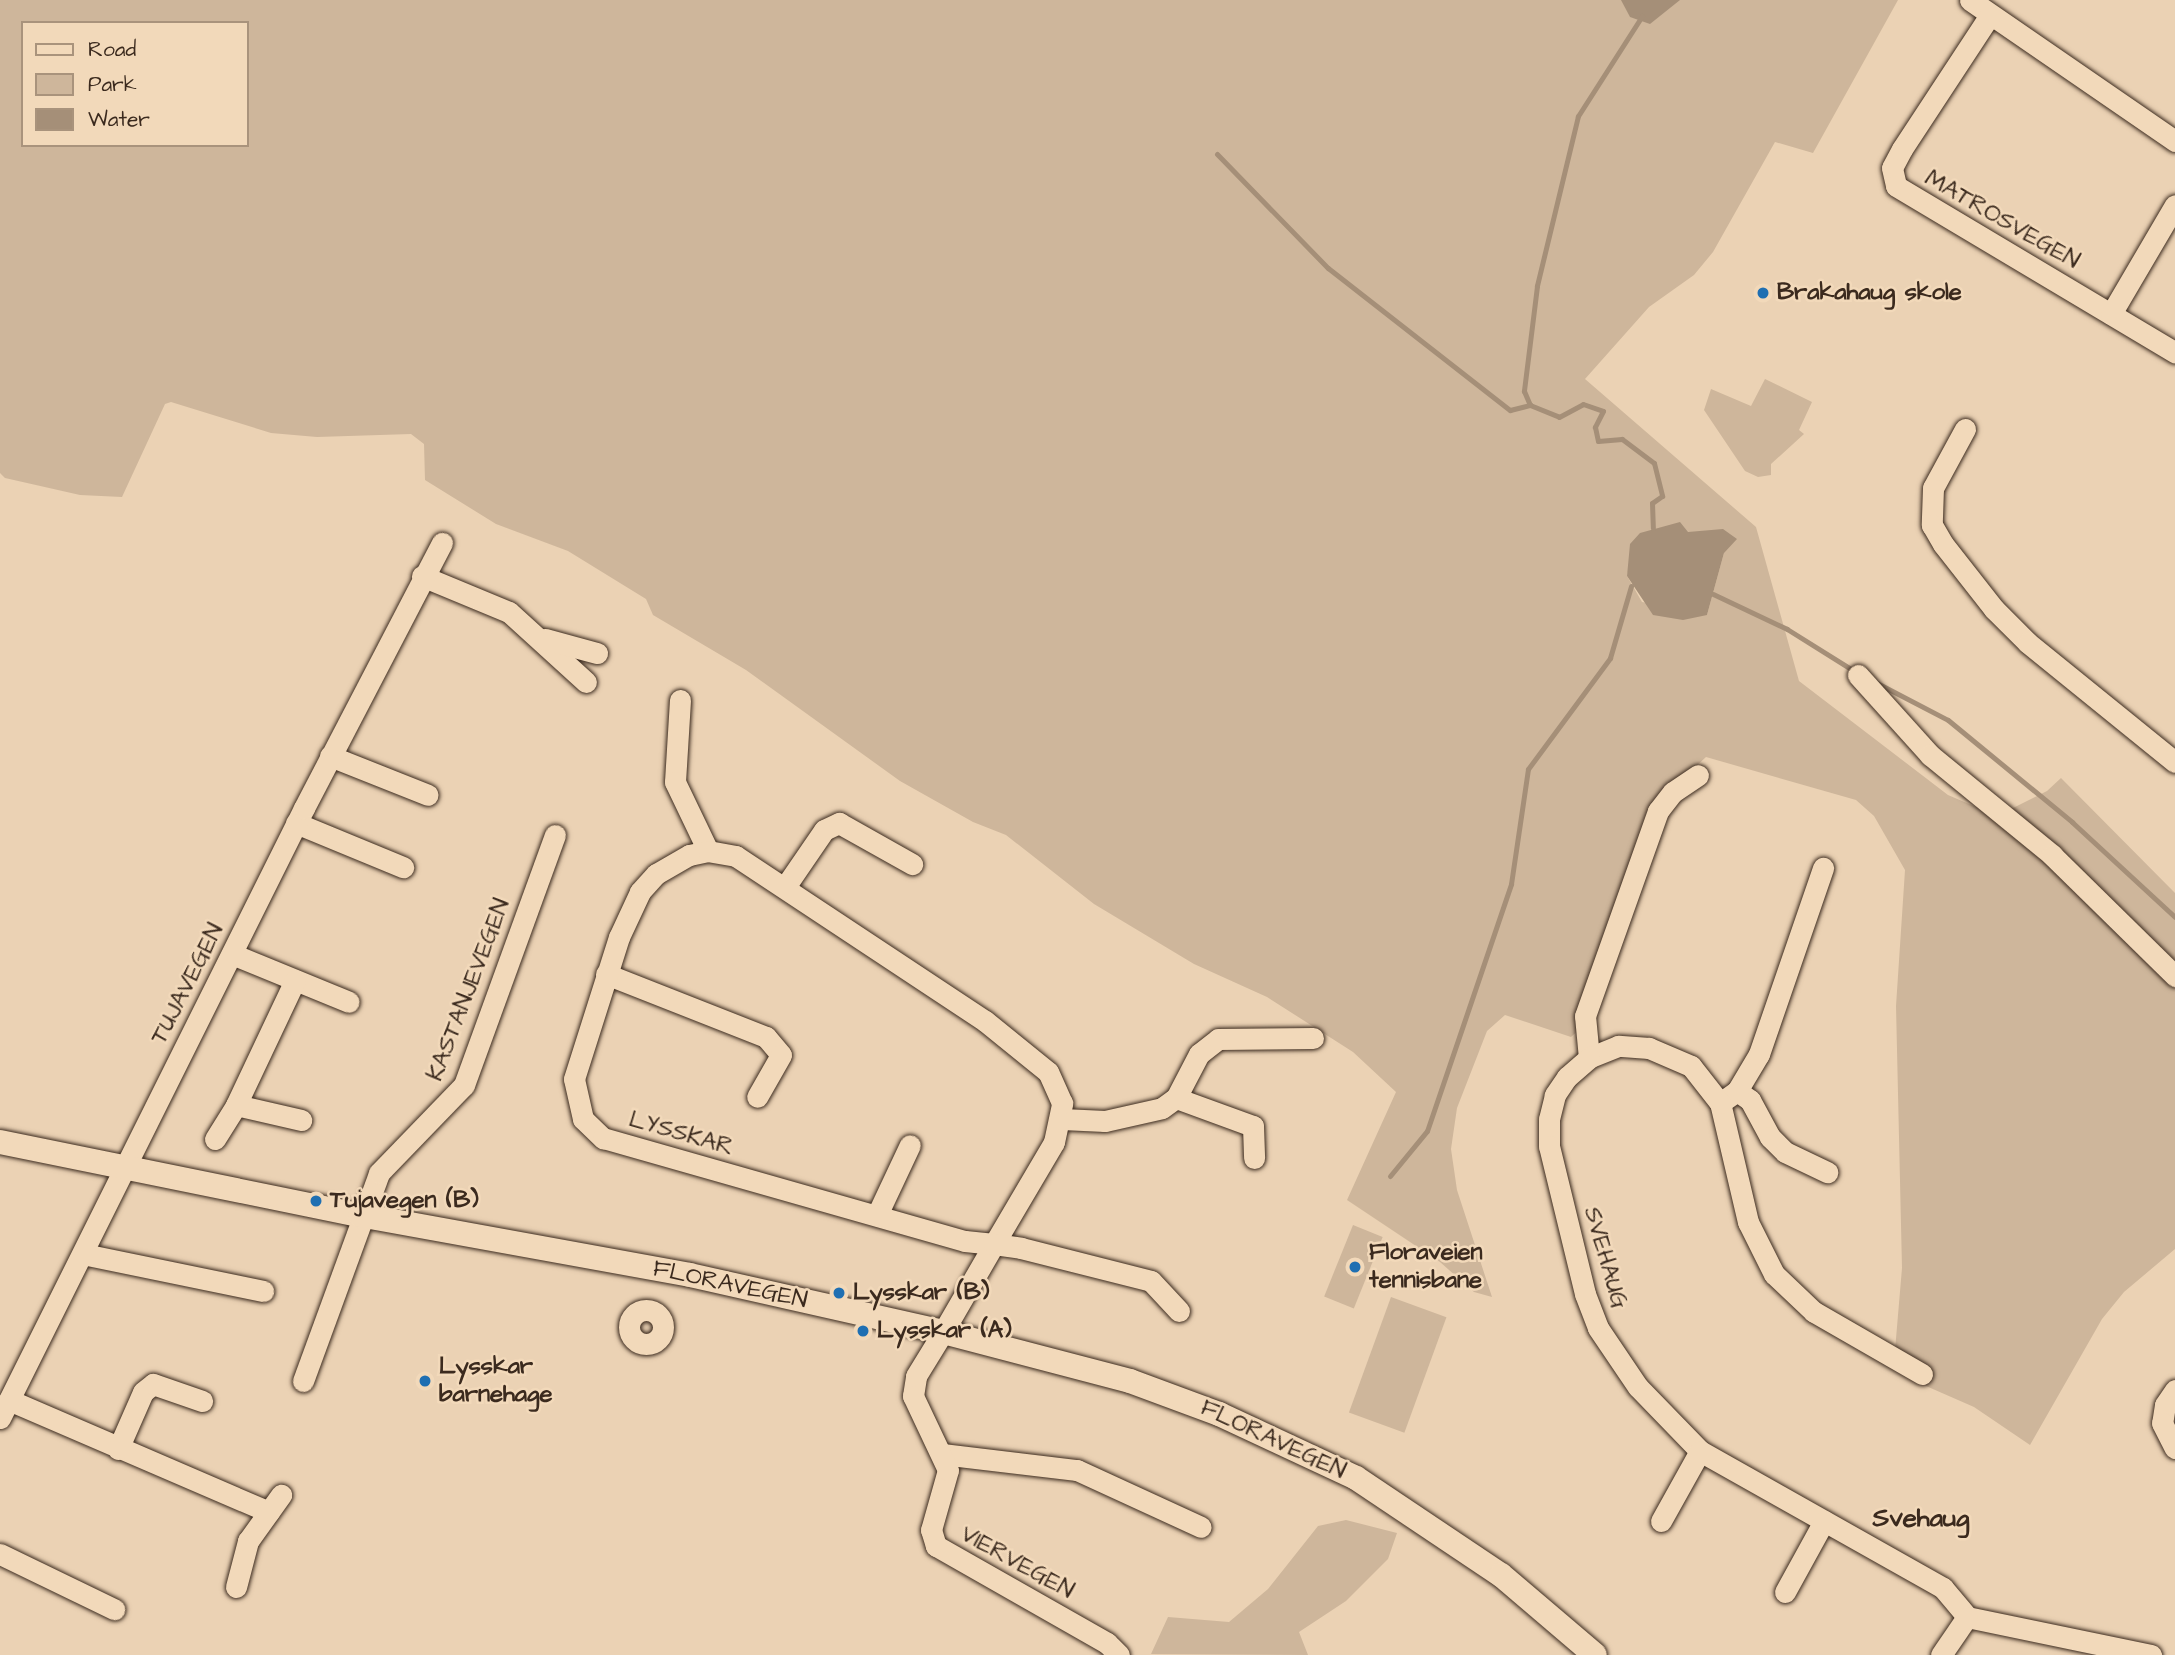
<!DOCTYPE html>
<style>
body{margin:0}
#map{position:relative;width:2175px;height:1655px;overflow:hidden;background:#ebd2b4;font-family:"Architects Daughter",sans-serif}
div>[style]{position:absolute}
.green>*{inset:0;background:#ceb69b;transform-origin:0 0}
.water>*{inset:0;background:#a58f78}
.stream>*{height:5px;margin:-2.5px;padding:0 2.5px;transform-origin:2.5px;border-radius:2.5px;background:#a58f78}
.roads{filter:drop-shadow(0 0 2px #3b2a1e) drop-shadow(0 0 2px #3b2a1e)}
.minor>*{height:21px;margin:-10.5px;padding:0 10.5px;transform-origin:10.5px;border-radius:10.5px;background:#f2d9ba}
.minor>.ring{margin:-10.5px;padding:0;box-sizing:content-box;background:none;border:21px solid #f2d9ba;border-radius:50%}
.tertiary>*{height:24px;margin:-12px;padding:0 12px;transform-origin:12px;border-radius:12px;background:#f2d9ba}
.dots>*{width:19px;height:19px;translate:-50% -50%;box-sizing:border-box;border:4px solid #f2d9ba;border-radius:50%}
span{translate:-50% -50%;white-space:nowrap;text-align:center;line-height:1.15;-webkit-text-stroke:5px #f2d9ba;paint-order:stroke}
.street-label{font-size:24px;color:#3b2a1e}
.poi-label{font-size:24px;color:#3b2a1e;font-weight:700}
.left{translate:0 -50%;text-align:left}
.neighbourhood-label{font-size:26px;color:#3b2a1e;font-weight:700}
.legend{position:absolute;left:21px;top:21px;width:228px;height:126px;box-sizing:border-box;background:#f2d9ba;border:2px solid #a9937c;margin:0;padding:9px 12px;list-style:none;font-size:21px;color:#3b2a1e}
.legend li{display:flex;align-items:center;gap:14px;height:35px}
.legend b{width:35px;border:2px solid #a9937c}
</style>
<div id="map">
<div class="green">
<i style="clip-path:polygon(evenodd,0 0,1898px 0,1813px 153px,1775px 142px,1713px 252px,1694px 275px,1649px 307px,1585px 379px,1756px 527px,1799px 681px,1948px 795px,1983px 810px,2013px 808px,2047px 791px,2061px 778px,2175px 893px,2175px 1249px,2124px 1292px,2102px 1319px,2030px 1445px,1974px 1407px,1910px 1379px,1894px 1362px,1902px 1268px,1896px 1006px,1905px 870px,1874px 816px,1856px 800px,1706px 757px,1677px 784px,1643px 857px,1626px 933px,1598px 1012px,1571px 1037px,1505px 1015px,1487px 1031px,1457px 1108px,1451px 1149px,1457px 1190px,1492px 1297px,1474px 1292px,1440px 1262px,1347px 1200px,1396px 1092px,1353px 1052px,1267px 997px,1194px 964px,1094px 904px,1006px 835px,973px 822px,900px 781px,746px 670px,653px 615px,646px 599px,568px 551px,496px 524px,425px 480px,424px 444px,411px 434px,317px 437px,271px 433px,171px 402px,165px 404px,122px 497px,80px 495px,5px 478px,0 473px,0 0,23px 23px,247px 23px,247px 145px,23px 145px,23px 23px,0 0,1724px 553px,1707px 615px,1642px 602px,1627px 576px,1632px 555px,1724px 553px)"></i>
<i style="clip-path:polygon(1765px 379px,1812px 402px,1799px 430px,1804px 434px,1771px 464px,1771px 475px,1758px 477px,1745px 471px,1704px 410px,1711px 389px,1751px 406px)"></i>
<i style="left:1353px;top:1225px;width:32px;height:77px;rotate:22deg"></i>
<i style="left:1391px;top:1297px;width:59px;height:123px;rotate:20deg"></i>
<i style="clip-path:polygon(1346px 1520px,1397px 1533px,1388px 1559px,1346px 1601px,1299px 1632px,1308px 1655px,1151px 1654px,1168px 1617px,1229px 1622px,1268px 1589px,1318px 1526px)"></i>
</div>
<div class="water">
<i style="clip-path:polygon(1621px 0,1680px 0,1650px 24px,1630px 17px)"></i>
<i style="clip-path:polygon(1680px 522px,1688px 532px,1723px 529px,1737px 539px,1724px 553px,1707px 615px,1683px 620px,1653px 615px,1627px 576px,1630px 544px,1640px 533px)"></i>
</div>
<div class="stream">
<i style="left:1642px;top:16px;width:119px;rotate:122.6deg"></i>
<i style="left:1578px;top:116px;width:175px;rotate:103.6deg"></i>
<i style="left:1537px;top:286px;width:106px;rotate:97.1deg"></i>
<i style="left:1524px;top:391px;width:15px;rotate:67deg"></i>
<i style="left:1530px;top:405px;width:31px;rotate:22deg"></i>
<i style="left:1559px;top:417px;width:27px;rotate:-28deg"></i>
<i style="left:1583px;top:404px;width:21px;rotate:19deg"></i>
<i style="left:1603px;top:411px;width:18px;rotate:117deg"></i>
<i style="left:1595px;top:427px;width:14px;rotate:78deg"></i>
<i style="left:1598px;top:441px;width:24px;rotate:-5deg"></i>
<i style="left:1622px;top:439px;width:40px;rotate:37deg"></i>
<i style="left:1654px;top:463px;width:34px;rotate:76deg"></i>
<i style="left:1662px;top:496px;width:12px;rotate:145deg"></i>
<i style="left:1652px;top:503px;width:25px;rotate:88deg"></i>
<i style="left:1217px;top:154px;width:159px;rotate:45.8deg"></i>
<i style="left:1328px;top:268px;width:231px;rotate:38deg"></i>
<i style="left:1510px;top:410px;width:21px;rotate:-14deg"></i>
<i style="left:1713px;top:594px;width:82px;rotate:25.3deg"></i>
<i style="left:1787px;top:629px;width:79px;rotate:32.1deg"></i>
<i style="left:1875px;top:682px;width:82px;rotate:27.5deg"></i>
<i style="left:1948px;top:720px;width:161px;rotate:39.4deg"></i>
<i style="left:2072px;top:822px;width:140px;rotate:42.7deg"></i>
<i style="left:1390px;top:1176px;width:58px;rotate:-50.6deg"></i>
<i style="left:1427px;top:1131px;width:261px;rotate:-71.2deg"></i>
<i style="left:1511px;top:884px;width:116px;rotate:-81.6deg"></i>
<i style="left:1528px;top:769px;width:138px;rotate:-53.5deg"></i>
<i style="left:1610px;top:658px;width:75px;rotate:-73.7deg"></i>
</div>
<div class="roads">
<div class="minor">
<i style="left:1970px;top:0;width:249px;rotate:34.5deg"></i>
<i style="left:1990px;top:15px;width:160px;rotate:123.3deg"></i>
<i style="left:1902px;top:149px;width:21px;rotate:118deg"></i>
<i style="left:1892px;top:168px;width:18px;rotate:77deg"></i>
<i style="left:1896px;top:186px;width:325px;rotate:30.8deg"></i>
<i style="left:2111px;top:314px;width:126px;rotate:-59.6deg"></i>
<i style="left:1965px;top:429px;width:67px;rotate:118.5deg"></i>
<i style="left:1933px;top:488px;width:37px;rotate:92deg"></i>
<i style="left:1932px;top:525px;width:22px;rotate:60deg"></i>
<i style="left:1943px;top:544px;width:83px;rotate:51.9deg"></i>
<i style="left:1994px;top:609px;width:48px;rotate:45deg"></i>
<i style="left:2028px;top:643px;width:189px;rotate:39deg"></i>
<i style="left:422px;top:576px;width:94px;rotate:22.5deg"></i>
<i style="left:509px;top:612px;width:104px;rotate:42.3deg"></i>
<i style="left:545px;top:639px;width:54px;rotate:15.1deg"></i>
<i style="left:1858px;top:675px;width:108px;rotate:48deg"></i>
<i style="left:1930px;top:755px;width:158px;rotate:39.3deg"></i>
<i style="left:2052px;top:855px;width:173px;rotate:44.5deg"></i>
<i style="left:680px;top:700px;width:82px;rotate:93.5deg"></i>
<i style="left:675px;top:782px;width:76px;rotate:64.4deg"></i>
<i style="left:330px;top:756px;width:105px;rotate:21.7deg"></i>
<i style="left:296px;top:823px;width:116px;rotate:22.4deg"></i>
<i style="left:785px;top:887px;width:69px;rotate:-55.6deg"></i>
<i style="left:824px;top:830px;width:17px;rotate:-25deg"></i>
<i style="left:839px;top:823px;width:84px;rotate:29.3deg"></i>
<i style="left:232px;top:954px;width:126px;rotate:22.3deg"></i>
<i style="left:606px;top:974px;width:172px;rotate:21.5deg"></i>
<i style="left:766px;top:1037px;width:23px;rotate:50deg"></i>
<i style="left:781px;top:1055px;width:48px;rotate:119.7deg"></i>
<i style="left:1589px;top:1058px;width:42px;rotate:-95.4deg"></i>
<i style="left:1585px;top:1016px;width:218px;rotate:-70.4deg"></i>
<i style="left:1658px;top:811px;width:24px;rotate:-52deg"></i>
<i style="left:1673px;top:792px;width:30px;rotate:-34deg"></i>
<i style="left:1737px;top:1091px;width:16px;rotate:35deg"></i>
<i style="left:1750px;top:1100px;width:42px;rotate:61.6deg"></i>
<i style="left:1770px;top:1137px;width:21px;rotate:45deg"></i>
<i style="left:1785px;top:1152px;width:47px;rotate:25.5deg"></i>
<i style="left:1176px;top:1098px;width:82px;rotate:20deg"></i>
<i style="left:1253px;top:1126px;width:32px;rotate:88deg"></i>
<i style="left:1720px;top:1103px;width:21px;rotate:-35deg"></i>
<i style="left:1737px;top:1091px;width:43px;rotate:-59.3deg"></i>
<i style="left:1759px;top:1054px;width:197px;rotate:-71deg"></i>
<i style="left:236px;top:1105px;width:67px;rotate:13deg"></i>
<i style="left:1062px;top:1119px;width:43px;rotate:2.7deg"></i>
<i style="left:1105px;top:1121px;width:58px;rotate:-12.8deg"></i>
<i style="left:1162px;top:1108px;width:17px;rotate:-36deg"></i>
<i style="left:1176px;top:1098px;width:50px;rotate:-62.4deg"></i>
<i style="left:1199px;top:1054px;width:24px;rotate:-38deg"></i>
<i style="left:1218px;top:1039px;width:95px;rotate:-0.6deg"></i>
<i style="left:215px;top:1139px;width:40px;rotate:-58deg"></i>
<i style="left:236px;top:1105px;width:138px;rotate:-64.7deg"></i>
<i style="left:877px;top:1215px;width:77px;rotate:-64.8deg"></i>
<i style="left:83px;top:1254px;width:184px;rotate:11.6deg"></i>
<i class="ring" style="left:629px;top:1310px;width:13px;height:13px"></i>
<i style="left:1922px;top:1374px;width:125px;rotate:-150.1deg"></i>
<i style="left:1814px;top:1312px;width:55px;rotate:-136.5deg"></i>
<i style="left:1774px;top:1274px;width:58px;rotate:-116.6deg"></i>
<i style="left:1748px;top:1222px;width:122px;rotate:-103.2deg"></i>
<i style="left:1720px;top:1103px;width:47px;rotate:-128.1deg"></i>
<i style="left:1691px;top:1066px;width:46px;rotate:-156.8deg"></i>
<i style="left:1649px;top:1048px;width:31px;rotate:-176deg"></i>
<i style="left:1618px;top:1046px;width:31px;rotate:158deg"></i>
<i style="left:1589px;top:1058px;width:29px;rotate:139deg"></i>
<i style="left:1567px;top:1077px;width:22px;rotate:124deg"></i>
<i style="left:1555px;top:1095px;width:25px;rotate:104deg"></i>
<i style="left:1549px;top:1119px;width:27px;rotate:90deg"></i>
<i style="left:1549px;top:1146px;width:152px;rotate:76.3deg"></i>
<i style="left:1585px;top:1294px;width:36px;rotate:69deg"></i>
<i style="left:1598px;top:1328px;width:71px;rotate:55.9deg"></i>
<i style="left:1638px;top:1387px;width:89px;rotate:45.9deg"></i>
<i style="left:1700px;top:1451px;width:279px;rotate:29.4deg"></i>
<i style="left:1943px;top:1588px;width:38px;rotate:50deg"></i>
<i style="left:303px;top:1381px;width:221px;rotate:-69.9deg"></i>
<i style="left:379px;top:1173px;width:122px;rotate:-46deg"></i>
<i style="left:464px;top:1085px;width:266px;rotate:-70deg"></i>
<i style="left:2175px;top:1390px;width:18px;rotate:124deg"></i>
<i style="left:2165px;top:1405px;width:18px;rotate:99deg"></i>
<i style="left:2162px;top:1423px;width:28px;rotate:63deg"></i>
<i style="left:9px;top:1400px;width:283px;rotate:23.3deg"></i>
<i style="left:0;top:1418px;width:682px;rotate:-63.51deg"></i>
<i style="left:304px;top:808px;width:299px;rotate:-62.5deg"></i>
<i style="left:118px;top:1449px;width:62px;rotate:-66.3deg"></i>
<i style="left:143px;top:1392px;width:13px;rotate:-39deg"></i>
<i style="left:153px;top:1384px;width:52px;rotate:19.1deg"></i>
<i style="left:942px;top:1454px;width:136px;rotate:6.8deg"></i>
<i style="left:1077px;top:1470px;width:136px;rotate:24.7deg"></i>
<i style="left:1661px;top:1521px;width:80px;rotate:-60.9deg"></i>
<i style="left:0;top:1554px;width:127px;rotate:25.8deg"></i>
<i style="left:236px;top:1587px;width:48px;rotate:-75.4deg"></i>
<i style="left:248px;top:1541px;width:57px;rotate:-54.3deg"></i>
<i style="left:1785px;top:1592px;width:81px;rotate:-61.2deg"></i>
<i style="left:1967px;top:1617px;width:188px;rotate:11.7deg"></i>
<i style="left:1119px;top:1655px;width:17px;rotate:-135deg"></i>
<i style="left:1107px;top:1643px;width:197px;rotate:-150.4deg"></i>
<i style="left:936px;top:1546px;width:17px;rotate:-107deg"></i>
<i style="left:931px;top:1530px;width:62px;rotate:-74.2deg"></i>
<i style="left:948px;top:1470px;width:82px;rotate:-115.3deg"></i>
<i style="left:913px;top:1396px;width:20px;rotate:-81deg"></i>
<i style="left:916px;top:1376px;width:52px;rotate:-58.5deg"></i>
<i style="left:943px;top:1332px;width:102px;rotate:-59.9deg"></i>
<i style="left:994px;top:1244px;width:118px;rotate:-59.5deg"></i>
<i style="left:1054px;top:1142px;width:40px;rotate:-78deg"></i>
<i style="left:1062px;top:1103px;width:34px;rotate:-114deg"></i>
<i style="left:1048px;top:1072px;width:81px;rotate:-141deg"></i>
<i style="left:985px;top:1021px;width:299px;rotate:-146.5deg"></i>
<i style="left:736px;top:856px;width:28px;rotate:-170deg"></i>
<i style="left:708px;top:851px;width:19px;rotate:168deg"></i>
<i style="left:689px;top:855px;width:38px;rotate:150deg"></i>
<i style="left:656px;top:874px;width:24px;rotate:132deg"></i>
<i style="left:640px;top:892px;width:50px;rotate:115deg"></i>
<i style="left:619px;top:937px;width:149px;rotate:107.6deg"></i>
<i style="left:574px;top:1079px;width:41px;rotate:77.3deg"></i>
<i style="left:583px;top:1119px;width:28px;rotate:44deg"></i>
<i style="left:603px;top:1138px;width:376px;rotate:15.9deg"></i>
<i style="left:965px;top:1241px;width:29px;rotate:6deg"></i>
<i style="left:994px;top:1244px;width:27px;rotate:8deg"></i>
<i style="left:1021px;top:1248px;width:134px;rotate:14.2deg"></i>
<i style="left:1151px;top:1281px;width:41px;rotate:47deg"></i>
<i style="left:1941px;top:1655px;width:46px;rotate:-55.6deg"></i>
</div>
<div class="tertiary">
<i style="left:0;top:1142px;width:367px;rotate:11.5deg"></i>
<i style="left:360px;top:1215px;width:335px;rotate:10.3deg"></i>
<i style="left:690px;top:1275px;width:259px;rotate:12.7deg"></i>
<i style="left:943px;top:1332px;width:193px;rotate:14.7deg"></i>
<i style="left:1130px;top:1381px;width:95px;rotate:20.3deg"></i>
<i style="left:1219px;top:1414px;width:151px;rotate:25deg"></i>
<i style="left:1356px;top:1478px;width:174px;rotate:33.8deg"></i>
<i style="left:1501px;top:1575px;width:123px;rotate:40.4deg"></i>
</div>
</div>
<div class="dots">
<i style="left:1763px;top:293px;background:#1f6fb2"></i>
<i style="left:316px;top:1201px;background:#1f6fb2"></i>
<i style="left:1355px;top:1267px;background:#1f6fb2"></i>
<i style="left:839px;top:1293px;background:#1f6fb2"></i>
<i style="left:863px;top:1331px;background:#1f6fb2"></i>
<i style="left:425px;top:1381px;background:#1f6fb2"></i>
</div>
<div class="street-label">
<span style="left:2002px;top:220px;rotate:30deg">MATROSVEGEN</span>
<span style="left:188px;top:984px;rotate:-63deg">TUJAVEGEN</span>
<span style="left:469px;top:990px;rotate:-69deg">KASTANJEVEGEN</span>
<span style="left:681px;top:1134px;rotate:16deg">LYSSKAR</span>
<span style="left:1605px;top:1258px;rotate:74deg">SVEHAUG</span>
<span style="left:730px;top:1285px;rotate:12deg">FLORAVEGEN</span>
<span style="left:1273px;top:1440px;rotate:25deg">FLORAVEGEN</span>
<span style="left:1017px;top:1563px;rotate:29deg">VIERVEGEN</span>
</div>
<div class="poi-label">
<span class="left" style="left:1777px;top:293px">Brakahaug skole</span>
<span class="left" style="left:330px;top:1201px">Tujavegen (B)</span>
<span class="left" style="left:1369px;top:1267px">Floraveien<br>tennisbane</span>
<span class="left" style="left:853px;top:1293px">Lysskar (B)</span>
<span class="left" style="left:877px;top:1331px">Lysskar (A)</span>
<span class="left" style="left:439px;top:1381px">Lysskar<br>barnehage</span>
</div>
<div class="neighbourhood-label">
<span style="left:1921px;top:1519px">Svehaug</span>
</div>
<ul class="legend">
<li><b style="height:9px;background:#f2d9ba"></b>Road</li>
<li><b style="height:19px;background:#ceb69b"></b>Park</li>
<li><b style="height:19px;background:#a58f78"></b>Water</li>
</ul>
</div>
